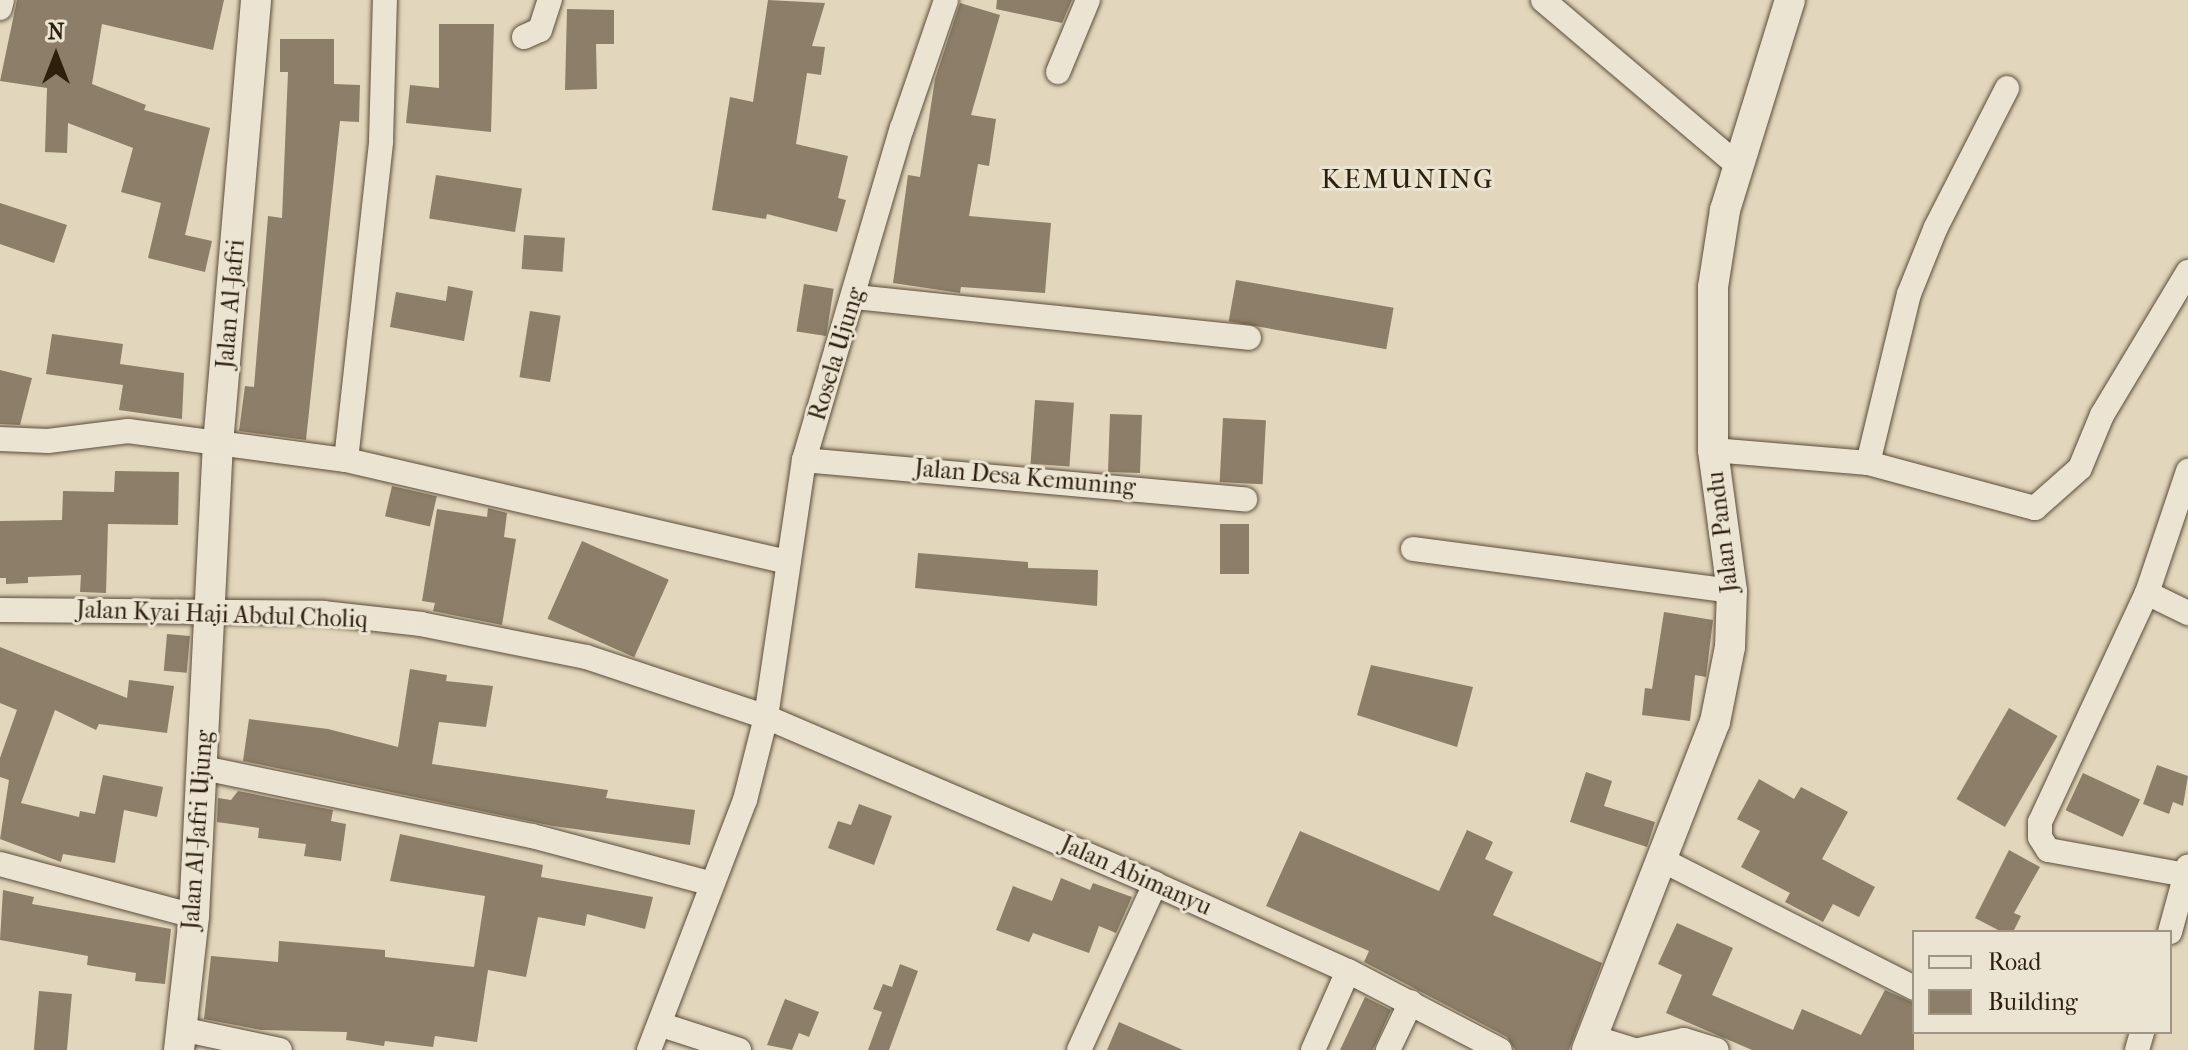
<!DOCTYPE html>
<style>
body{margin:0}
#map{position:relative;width:2188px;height:1050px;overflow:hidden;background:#e2d6bc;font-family:"IM FELL French Canon",serif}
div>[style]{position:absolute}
.building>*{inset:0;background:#8c7e68;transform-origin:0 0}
.roads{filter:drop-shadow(0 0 2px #5b4d39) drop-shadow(0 0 2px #5b4d39)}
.minor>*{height:24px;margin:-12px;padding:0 12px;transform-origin:12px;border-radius:12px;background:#ece4d3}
.tertiary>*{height:30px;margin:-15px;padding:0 15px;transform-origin:15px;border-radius:15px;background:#ece4d3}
span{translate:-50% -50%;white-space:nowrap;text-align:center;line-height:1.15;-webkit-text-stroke:6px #ece4d3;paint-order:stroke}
.street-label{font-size:24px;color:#2e1f0d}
.quarter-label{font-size:28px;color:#2e1f0d;letter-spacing:2px}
.legend{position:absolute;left:1912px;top:930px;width:260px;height:104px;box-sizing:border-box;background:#ece4d3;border:2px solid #a09584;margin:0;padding:10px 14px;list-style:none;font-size:24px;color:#2e1f0d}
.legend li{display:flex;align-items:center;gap:16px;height:40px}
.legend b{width:40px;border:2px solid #a09584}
.north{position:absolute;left:16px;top:16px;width:80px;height:80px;-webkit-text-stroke:6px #ece4d3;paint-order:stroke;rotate:0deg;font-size:22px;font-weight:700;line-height:32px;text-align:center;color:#2e1f0d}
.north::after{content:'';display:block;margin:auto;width:28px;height:36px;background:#2e1f0d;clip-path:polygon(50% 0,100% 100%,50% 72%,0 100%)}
</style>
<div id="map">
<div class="building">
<i style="clip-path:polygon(17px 0,224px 0,213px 50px,102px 24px,92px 84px,146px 105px,144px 110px,210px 128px,185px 235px,212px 241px,205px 272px,148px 258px,161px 203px,121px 192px,133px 148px,68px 123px,67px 153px,45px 152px,47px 88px,0 81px)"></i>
<i style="clip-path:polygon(768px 0,825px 3px,812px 46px,825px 47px,821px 75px,807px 73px,796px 144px,848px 156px,838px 198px,846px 200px,837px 232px,767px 214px,766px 219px,712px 210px,730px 97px,753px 102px)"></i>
<i style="clip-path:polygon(997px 0,1072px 0,1062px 23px,996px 9px)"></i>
<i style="clip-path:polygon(960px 3px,1000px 15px,971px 115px,996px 119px,989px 166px,978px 164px,969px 216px,1051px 223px,1045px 293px,961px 287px,960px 293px,893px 283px,908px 175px,920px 177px,935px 79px)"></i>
<i style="clip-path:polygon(567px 9px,614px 10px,614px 44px,596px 44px,597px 89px,565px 90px)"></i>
<i style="clip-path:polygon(439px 24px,494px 24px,491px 132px,406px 123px,410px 85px,439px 88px)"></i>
<i style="clip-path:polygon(280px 39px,334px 39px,334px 84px,360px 85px,359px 122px,340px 121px,306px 440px,239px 431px,245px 386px,254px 387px,268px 216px,282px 218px,288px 72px,280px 72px)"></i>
<i style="left:436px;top:175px;width:87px;height:44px;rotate:9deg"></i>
<i style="clip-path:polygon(0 203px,67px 225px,54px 263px,0 244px)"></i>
<i style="left:524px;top:235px;width:41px;height:34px;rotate:4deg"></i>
<i style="left:1236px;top:280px;width:160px;height:42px;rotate:10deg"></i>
<i style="left:804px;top:284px;width:30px;height:48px;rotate:9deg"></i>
<i style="clip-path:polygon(448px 286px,473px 291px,464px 341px,390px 327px,396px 292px,446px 301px)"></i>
<i style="left:530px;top:311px;width:31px;height:67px;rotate:9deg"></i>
<i style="clip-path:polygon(52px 334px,123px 344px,120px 364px,184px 373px,182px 419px,119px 410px,123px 385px,46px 374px)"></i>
<i style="clip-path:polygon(0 370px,32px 378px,20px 425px,0 424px)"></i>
<i style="left:1035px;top:400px;width:39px;height:64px;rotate:4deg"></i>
<i style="left:1110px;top:414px;width:32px;height:58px;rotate:2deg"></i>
<i style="left:1223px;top:418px;width:43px;height:64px;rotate:3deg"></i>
<i style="clip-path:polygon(115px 471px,179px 472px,178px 525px,108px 524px,106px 593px,80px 592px,81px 575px,28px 577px,28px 583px,6px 584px,6px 578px,0 578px,0 521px,62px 520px,63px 491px,114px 492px)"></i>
<i style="left:392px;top:486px;width:46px;height:31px;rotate:13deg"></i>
<i style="clip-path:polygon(488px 508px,507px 513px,504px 537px,516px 539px,502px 625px,433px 611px,435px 603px,422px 601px,437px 509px,487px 517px)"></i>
<i style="left:1220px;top:524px;width:29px;height:50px"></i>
<i style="left:582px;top:541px;width:95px;height:85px;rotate:24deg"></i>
<i style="clip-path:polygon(918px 553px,1028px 562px,1028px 568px,1098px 570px,1097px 606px,915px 588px)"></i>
<i style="clip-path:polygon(1664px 612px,1713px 620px,1706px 677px,1695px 675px,1690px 721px,1642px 715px,1645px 688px,1652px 689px)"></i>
<i style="left:167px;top:634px;width:23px;height:37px;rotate:5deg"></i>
<i style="clip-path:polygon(0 647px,127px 698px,129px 680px,174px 686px,167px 733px,99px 724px,96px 730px,55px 710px,21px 803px,79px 817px,80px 811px,95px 814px,103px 775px,163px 787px,157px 817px,124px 810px,115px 863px,63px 854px,61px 862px,0 839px,9px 780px,0 777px,0 758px,17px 710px,0 703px)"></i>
<i style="clip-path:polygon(1371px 665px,1473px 687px,1457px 747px,1357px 715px)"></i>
<i style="clip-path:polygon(410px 669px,447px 675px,446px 681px,493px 686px,486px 727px,439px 722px,432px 764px,608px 790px,606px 798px,695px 810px,690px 845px,553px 826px,243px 761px,249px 719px,328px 729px,398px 747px)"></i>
<i style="left:2009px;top:708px;width:56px;height:105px;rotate:30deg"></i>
<i style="clip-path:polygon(2157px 765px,2188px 776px,2183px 806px,2173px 802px,2169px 814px,2143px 804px)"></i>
<i style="clip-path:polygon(1586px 772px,1612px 781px,1604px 806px,1655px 822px,1647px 847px,1570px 822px)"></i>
<i style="left:2083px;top:773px;width:63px;height:41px;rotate:25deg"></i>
<i style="clip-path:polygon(1759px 779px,1794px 799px,1801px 787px,1848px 812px,1822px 859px,1875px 887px,1859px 917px,1833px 904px,1823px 922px,1785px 902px,1790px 893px,1741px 867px,1760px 831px,1737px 819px)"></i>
<i style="clip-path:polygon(238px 791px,333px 810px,331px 821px,346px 824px,341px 861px,304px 856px,306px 844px,258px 838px,259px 828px,217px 822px,218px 798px,231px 800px)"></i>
<i style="clip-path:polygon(859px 804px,892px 816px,874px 865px,828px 848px,838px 821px,851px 825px)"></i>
<i style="clip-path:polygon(1467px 830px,1493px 842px,1485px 859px,1513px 872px,1493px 915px,1602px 963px,1569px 1050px,1515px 1050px,1507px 1037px,1364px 962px,1369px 951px,1266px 906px,1300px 831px,1439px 891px)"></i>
<i style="clip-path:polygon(400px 834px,543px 865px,541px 877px,653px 897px,645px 929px,587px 914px,585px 926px,538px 917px,526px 977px,488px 970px,477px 1042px,435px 1036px,433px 1047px,385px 1041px,384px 1046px,346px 1040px,347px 1032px,261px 1030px,204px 1019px,211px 956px,278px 962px,279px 941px,385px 950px,385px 957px,474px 967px,485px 896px,390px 881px)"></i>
<i style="clip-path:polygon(2009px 850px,2040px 867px,2014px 913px,2021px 916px,2013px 932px,2002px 932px,1975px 918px)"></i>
<i style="clip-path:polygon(1061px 878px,1090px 890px,1093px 883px,1132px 897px,1116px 933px,1099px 926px,1089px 953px,1033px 933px,1029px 942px,996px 930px,1013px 886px,1052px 901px)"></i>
<i style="clip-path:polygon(3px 890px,34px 897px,32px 904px,171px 929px,165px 984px,135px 981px,136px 973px,87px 965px,88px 956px,0 940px)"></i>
<i style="clip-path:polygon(1677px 923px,1733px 948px,1712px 995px,1793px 1030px,1802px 1009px,1861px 1035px,1885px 990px,1914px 1003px,1914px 1050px,1752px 1050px,1666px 1013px,1682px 975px,1658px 964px)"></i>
<i style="clip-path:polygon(900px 964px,918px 971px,889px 1050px,868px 1050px,882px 1012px,873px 1009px,883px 984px,892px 987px)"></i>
<i style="left:39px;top:991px;width:33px;height:59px;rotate:5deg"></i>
<i style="clip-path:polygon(1365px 997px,1391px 1010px,1373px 1050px,1340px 1050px)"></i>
<i style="clip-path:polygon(785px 999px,819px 1012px,809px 1037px,799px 1033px,792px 1050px,767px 1045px)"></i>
<i style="clip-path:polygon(1119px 1022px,1183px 1050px,1107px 1050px)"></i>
</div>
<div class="roads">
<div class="minor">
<i style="left:1543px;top:0;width:257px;rotate:40.3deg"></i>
<i style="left:0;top:8px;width:8px;rotate:-76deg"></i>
<i style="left:524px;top:37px;width:17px;rotate:-24deg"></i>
<i style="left:540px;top:30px;width:32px;rotate:-72deg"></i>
<i style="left:1058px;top:72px;width:78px;rotate:-67.4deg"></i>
<i style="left:855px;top:297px;width:396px;rotate:5.9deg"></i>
<i style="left:0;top:439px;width:48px;rotate:2.4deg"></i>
<i style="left:48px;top:441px;width:81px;rotate:-7.1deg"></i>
<i style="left:128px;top:431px;width:220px;rotate:7.6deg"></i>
<i style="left:346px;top:460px;width:454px;rotate:13deg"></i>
<i style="left:1713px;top:450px;width:156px;rotate:4.8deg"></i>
<i style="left:1868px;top:463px;width:173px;rotate:15.1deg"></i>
<i style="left:2035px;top:508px;width:60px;rotate:-41.6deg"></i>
<i style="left:2080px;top:468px;width:57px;rotate:-67.5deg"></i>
<i style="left:2102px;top:415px;width:167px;rotate:-59deg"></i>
<i style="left:346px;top:460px;width:321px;rotate:-83.7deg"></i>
<i style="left:381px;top:141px;width:141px;rotate:-88.4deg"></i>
<i style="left:804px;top:460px;width:443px;rotate:5.1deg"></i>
<i style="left:1868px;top:463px;width:174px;rotate:-76.4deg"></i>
<i style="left:1909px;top:294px;width:72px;rotate:-68.1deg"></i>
<i style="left:1936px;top:227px;width:156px;rotate:-62.9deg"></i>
<i style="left:1413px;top:549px;width:322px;rotate:7.5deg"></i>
<i style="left:2147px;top:593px;width:46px;rotate:26deg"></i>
<i style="left:0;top:610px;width:323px;rotate:0.5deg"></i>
<i style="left:323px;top:613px;width:99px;rotate:6.4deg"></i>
<i style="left:421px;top:624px;width:168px;rotate:11.3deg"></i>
<i style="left:586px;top:657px;width:190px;rotate:18.4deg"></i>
<i style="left:766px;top:717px;width:423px;rotate:23.2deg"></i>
<i style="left:1155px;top:884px;width:212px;rotate:24.3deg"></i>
<i style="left:1348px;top:971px;width:171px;rotate:27.5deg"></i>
<i style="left:203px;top:768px;width:336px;rotate:11.7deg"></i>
<i style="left:532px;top:836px;width:186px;rotate:14.9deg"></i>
<i style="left:1660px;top:859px;width:285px;rotate:26.9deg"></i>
<i style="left:0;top:864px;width:201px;rotate:15deg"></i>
<i style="left:2186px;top:875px;width:140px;rotate:-169.7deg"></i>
<i style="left:2048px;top:850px;width:15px;rotate:-122deg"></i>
<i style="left:2040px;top:837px;width:15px;rotate:-90deg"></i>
<i style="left:2040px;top:822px;width:253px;rotate:-65deg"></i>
<i style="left:2147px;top:593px;width:129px;rotate:-71.4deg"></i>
<i style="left:2170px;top:932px;width:68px;rotate:-74.7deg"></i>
<i style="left:662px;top:1025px;width:81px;rotate:18deg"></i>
<i style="left:181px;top:1029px;width:101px;rotate:12deg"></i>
<i style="left:1592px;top:1037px;width:44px;rotate:17.2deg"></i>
<i style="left:649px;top:1050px;width:268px;rotate:-69deg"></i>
<i style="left:745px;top:800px;width:86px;rotate:-75.8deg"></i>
<i style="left:766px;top:717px;width:260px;rotate:-81.6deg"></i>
<i style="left:804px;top:460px;width:346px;rotate:-73.6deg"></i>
<i style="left:902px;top:128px;width:135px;rotate:-71deg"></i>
<i style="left:1079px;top:1050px;width:183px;rotate:-65.4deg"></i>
<i style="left:1313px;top:1050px;width:86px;rotate:-66.1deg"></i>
<i style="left:1388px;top:1050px;width:53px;rotate:-64.4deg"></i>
<i style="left:1639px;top:1050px;width:46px;rotate:-12.5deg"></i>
<i style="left:1684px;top:1040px;width:34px;rotate:17deg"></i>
<i style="left:2137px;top:1050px;width:19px;rotate:-74deg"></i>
</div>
<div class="tertiary">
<i style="left:179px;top:1050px;width:135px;rotate:-83.6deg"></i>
<i style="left:194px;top:916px;width:473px;rotate:-87.1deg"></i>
<i style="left:218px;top:444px;width:446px;rotate:-85.1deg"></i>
<i style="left:1587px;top:1050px;width:352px;rotate:-68.7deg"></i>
<i style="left:1715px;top:722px;width:76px;rotate:-78.7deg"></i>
<i style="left:1730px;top:647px;width:56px;rotate:-88deg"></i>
<i style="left:1732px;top:591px;width:142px;rotate:-97.7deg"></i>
<i style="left:1713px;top:450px;width:163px;rotate:-90deg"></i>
<i style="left:1713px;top:287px;width:78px;rotate:-81.1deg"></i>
<i style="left:1725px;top:210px;width:220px;rotate:-72.8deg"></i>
</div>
</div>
<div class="street-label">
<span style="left:231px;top:304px;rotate:-85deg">Jalan Al-Jafri</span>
<span style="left:837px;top:354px;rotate:-73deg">Rosela Ujung</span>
<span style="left:1025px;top:478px;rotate:5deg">Jalan Desa Kemuning</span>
<span style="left:1723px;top:532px;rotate:-97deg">Jalan Pandu</span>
<span style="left:222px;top:615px;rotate:2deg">Jalan Kyai Haji Abdul Choliq</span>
<span style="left:198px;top:830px;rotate:-86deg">Jalan Al-Jafri Ujung</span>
<span style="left:1136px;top:876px;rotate:24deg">Jalan Abimanyu</span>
</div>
<div class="quarter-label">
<span style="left:1408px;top:179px">KEMUNING</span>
</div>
<ul class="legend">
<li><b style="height:10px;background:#ece4d3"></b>Road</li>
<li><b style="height:22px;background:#8c7e68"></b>Building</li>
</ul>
<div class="north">N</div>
</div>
